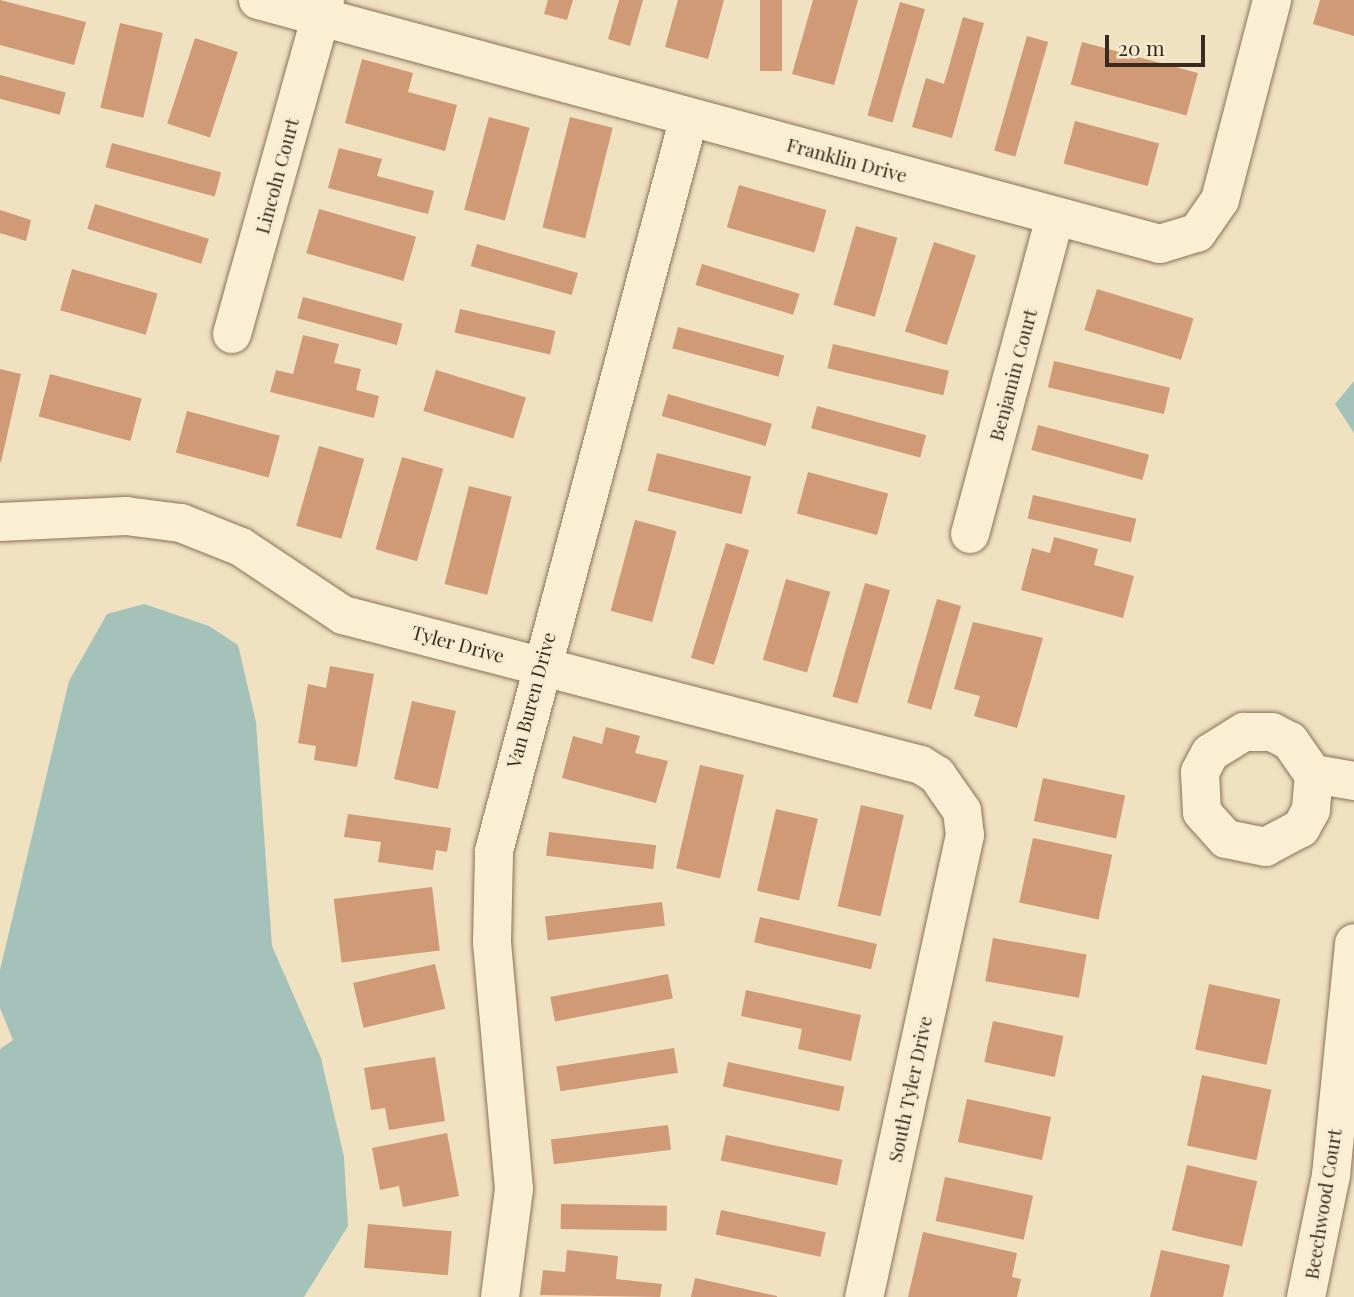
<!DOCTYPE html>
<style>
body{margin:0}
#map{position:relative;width:1354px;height:1297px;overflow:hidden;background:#f0e1c1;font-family:"Playfair Display",serif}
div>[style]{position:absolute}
.water>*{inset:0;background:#a4c2b9}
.building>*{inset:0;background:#cf9a75;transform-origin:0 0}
.roads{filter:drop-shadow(0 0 2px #8a7258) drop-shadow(0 0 2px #8a7258)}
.minor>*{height:38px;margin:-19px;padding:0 19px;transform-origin:19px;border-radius:19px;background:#faeed4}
span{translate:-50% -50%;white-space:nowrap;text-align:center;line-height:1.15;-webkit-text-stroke:5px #f7ebd1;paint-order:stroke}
.street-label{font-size:19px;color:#392a1d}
.scale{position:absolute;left:1105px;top:35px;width:100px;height:32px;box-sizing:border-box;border:4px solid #392a1d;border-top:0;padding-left:9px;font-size:21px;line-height:24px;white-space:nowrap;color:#392a1d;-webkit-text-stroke:5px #f7ebd1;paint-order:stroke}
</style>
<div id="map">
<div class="water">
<i style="clip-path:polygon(1354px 381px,1354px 433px,1335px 404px)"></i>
<i style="clip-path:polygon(144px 604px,209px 626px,238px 645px,256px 722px,272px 946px,321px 1058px,344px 1157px,348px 1226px,304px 1297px,0 1297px,0 1049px,13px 1040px,0 1008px,0 970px,69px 681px,107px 614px)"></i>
</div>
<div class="building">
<i style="clip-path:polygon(0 0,86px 22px,74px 65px,0 45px)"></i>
<i style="clip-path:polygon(548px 0,573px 0,567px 20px,544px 14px)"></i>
<i style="clip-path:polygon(619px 0,643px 0,630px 46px,608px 39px)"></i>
<i style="clip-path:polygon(678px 0,724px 0,708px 59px,665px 47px)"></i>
<i style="left:760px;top:0;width:22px;height:71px"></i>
<i style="clip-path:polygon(813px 0,858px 0,834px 85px,792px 74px)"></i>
<i style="clip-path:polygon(1320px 0,1354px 0,1354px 36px,1313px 24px)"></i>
<i style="left:900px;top:2px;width:26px;height:118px;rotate:16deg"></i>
<i style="clip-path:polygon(963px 17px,984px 23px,952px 138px,912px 127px,926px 78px,944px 84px)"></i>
<i style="left:120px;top:23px;width:44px;height:87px;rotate:13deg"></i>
<i style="left:1027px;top:36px;width:22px;height:119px;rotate:16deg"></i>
<i style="left:195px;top:38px;width:45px;height:90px;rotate:18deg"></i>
<i style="left:1082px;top:42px;width:120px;height:44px;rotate:15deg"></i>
<i style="clip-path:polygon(362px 59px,413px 73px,408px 92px,457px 105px,445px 151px,345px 123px)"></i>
<i style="left:0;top:75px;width:68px;height:23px;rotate:15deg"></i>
<i style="left:489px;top:117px;width:42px;height:96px;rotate:15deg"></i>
<i style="left:570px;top:117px;width:44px;height:114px;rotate:14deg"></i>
<i style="left:1075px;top:121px;width:87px;height:44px;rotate:15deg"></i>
<i style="left:112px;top:143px;width:113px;height:25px;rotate:15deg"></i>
<i style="clip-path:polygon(339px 148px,382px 159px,377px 176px,434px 191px,428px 214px,328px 188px)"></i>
<i style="left:739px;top:185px;width:91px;height:44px;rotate:16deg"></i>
<i style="left:95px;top:204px;width:119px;height:26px;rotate:17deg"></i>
<i style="left:319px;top:209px;width:101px;height:46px;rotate:16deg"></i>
<i style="clip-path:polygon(0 210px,31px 220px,26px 241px,0 233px)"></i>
<i style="left:856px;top:226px;width:43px;height:82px;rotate:16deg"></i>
<i style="left:934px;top:242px;width:44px;height:94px;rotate:18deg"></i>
<i style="left:477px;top:244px;width:105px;height:23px;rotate:16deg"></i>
<i style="left:702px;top:264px;width:102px;height:22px;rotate:17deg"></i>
<i style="left:72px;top:269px;width:89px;height:43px;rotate:16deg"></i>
<i style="left:1097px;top:289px;width:101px;height:43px;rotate:17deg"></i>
<i style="left:303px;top:297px;width:103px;height:22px;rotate:15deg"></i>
<i style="left:460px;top:309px;width:98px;height:24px;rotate:13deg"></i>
<i style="left:678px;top:327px;width:110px;height:22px;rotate:15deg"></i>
<i style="clip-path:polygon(303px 335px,339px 344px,334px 363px,361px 369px,356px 390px,379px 396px,374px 418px,270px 392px,276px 370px,293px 374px)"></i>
<i style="left:833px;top:344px;width:119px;height:25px;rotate:13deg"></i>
<i style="left:1054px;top:361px;width:119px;height:27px;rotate:13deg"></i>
<i style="clip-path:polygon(0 369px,21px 374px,1px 462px,0 462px)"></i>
<i style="left:436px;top:370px;width:94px;height:43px;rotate:17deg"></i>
<i style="left:50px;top:374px;width:95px;height:44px;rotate:15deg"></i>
<i style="left:668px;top:394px;width:108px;height:23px;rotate:16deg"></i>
<i style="left:817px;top:406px;width:113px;height:23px;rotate:15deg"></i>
<i style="left:187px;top:411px;width:96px;height:43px;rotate:15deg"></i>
<i style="left:1038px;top:425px;width:115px;height:26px;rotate:15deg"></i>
<i style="left:319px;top:446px;width:47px;height:83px;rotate:16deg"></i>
<i style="left:657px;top:453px;width:97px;height:39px;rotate:14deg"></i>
<i style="left:402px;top:457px;width:43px;height:96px;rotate:16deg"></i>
<i style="left:808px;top:472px;width:83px;height:43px;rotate:15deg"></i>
<i style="left:469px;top:486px;width:44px;height:101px;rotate:14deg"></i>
<i style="left:1033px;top:495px;width:106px;height:24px;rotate:13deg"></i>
<i style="left:635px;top:520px;width:43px;height:94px;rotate:15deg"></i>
<i style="clip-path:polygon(1054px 537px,1098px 549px,1094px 565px,1134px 576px,1123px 618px,1021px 590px,1032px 548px,1050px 553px)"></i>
<i style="left:726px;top:543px;width:24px;height:120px;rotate:17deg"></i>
<i style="left:786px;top:579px;width:46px;height:84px;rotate:16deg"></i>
<i style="left:865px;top:583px;width:26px;height:118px;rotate:16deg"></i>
<i style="left:937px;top:599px;width:25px;height:108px;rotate:16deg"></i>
<i style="clip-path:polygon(973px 622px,1043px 638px,1017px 728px,974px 716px,980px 696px,954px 689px)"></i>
<i style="clip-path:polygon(330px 666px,374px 674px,357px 767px,314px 760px,316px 746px,298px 743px,308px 684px,326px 688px)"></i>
<i style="left:412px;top:701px;width:45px;height:80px;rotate:13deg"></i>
<i style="clip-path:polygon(606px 727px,640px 736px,635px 753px,668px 761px,656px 803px,562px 778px,573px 736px,602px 744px)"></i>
<i style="left:700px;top:765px;width:45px;height:106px;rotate:13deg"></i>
<i style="left:1043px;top:778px;width:84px;height:44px;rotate:12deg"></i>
<i style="left:861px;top:805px;width:44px;height:104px;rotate:13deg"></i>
<i style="left:776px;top:809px;width:43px;height:84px;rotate:13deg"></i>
<i style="clip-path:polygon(348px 814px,451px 828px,447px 852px,436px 850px,433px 870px,378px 862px,381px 842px,344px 837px)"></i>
<i style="left:549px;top:832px;width:108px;height:24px;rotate:7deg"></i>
<i style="left:1033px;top:838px;width:81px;height:66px;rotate:12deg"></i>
<i style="left:432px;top:887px;width:64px;height:99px;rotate:83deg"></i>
<i style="left:662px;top:902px;width:24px;height:118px;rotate:83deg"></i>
<i style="left:760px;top:917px;width:120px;height:26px;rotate:13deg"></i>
<i style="left:993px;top:938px;width:95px;height:44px;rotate:10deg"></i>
<i style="left:435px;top:964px;width:46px;height:84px;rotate:77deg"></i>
<i style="left:668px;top:974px;width:25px;height:120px;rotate:79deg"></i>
<i style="left:1209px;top:984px;width:73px;height:67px;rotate:12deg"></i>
<i style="clip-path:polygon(746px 990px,861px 1015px,851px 1061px,798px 1049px,802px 1029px,741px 1016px)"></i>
<i style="left:993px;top:1021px;width:72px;height:42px;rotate:12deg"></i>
<i style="left:674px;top:1048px;width:25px;height:119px;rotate:81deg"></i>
<i style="clip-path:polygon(435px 1057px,445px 1121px,389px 1130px,385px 1108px,371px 1110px,364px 1068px)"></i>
<i style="left:728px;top:1062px;width:119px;height:25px;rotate:12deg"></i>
<i style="left:1202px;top:1075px;width:71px;height:72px;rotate:12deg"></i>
<i style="left:967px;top:1099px;width:86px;height:44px;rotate:12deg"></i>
<i style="left:668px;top:1125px;width:25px;height:118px;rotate:83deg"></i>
<i style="clip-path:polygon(447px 1133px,459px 1196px,403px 1207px,399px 1186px,380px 1190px,372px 1148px)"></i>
<i style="left:726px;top:1135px;width:119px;height:26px;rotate:12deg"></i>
<i style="left:1187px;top:1165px;width:72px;height:67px;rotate:13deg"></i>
<i style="left:945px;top:1177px;width:90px;height:45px;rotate:12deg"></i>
<i style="left:561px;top:1204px;width:106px;height:25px;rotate:1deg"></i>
<i style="left:721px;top:1210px;width:107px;height:25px;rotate:12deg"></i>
<i style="left:368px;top:1224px;width:84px;height:44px;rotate:5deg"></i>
<i style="clip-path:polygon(923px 1232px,1017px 1253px,1012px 1277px,1021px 1279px,1017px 1297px,908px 1297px)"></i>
<i style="clip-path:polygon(567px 1250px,618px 1256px,616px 1279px,662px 1284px,660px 1297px,540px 1295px,543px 1270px,565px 1272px)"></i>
<i style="clip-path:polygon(1161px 1250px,1230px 1265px,1223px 1297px,1150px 1297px)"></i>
<i style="clip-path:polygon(695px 1278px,777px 1296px,777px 1297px,691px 1297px)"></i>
</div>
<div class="roads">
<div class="minor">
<i style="left:258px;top:0;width:934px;rotate:15.14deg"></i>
<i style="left:1160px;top:244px;width:39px;rotate:-17deg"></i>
<i style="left:1197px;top:233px;width:40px;rotate:-55.1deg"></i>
<i style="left:1220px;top:200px;width:207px;rotate:-75.4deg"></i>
<i style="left:232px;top:334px;width:347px;rotate:-74.4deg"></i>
<i style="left:0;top:522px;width:126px;rotate:-2.7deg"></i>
<i style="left:126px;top:516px;width:55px;rotate:7.3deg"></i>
<i style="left:181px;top:523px;width:65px;rotate:21.8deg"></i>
<i style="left:241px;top:547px;width:123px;rotate:33.7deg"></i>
<i style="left:343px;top:615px;width:597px;rotate:14.55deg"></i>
<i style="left:921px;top:765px;width:19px;rotate:32deg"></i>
<i style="left:937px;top:775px;width:44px;rotate:55.2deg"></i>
<i style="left:962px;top:811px;width:24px;rotate:83deg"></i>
<i style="left:965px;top:835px;width:473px;rotate:102.3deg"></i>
<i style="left:970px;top:534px;width:328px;rotate:-75deg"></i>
<i style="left:1314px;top:774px;width:36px;rotate:95deg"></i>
<i style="left:1311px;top:810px;width:21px;rotate:119deg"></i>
<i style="left:1301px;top:828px;width:40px;rotate:152deg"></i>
<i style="left:1266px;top:847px;width:41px;rotate:-168.7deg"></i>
<i style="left:1226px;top:839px;width:36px;rotate:-132deg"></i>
<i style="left:1202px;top:812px;width:40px;rotate:-92.9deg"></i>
<i style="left:1200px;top:772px;width:21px;rotate:-62deg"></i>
<i style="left:1210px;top:753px;width:40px;rotate:-32deg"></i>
<i style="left:1244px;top:732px;width:28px"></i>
<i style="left:1272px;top:732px;width:20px;rotate:27deg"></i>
<i style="left:1290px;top:741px;width:40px;rotate:55.1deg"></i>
<i style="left:1313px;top:774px;width:1px"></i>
<i style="left:1314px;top:774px;width:41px;rotate:9.9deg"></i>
<i style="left:500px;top:1297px;width:109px;rotate:-82.6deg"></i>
<i style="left:514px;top:1189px;width:248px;rotate:-95.1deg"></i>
<i style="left:492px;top:942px;width:91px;rotate:-88.7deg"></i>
<i style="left:494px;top:851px;width:759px;rotate:-75.12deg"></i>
<i style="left:1306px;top:1297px;width:125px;rotate:-78.4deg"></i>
<i style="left:1331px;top:1175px;width:233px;rotate:-84.3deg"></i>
</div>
</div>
<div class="street-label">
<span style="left:847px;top:160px;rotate:15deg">Franklin Drive</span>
<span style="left:277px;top:176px;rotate:-75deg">Lincoln Court</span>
<span style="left:1013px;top:375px;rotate:-75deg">Benjamin Court</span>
<span style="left:458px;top:644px;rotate:15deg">Tyler Drive</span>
<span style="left:531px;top:700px;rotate:-75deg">Van Buren Drive</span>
<span style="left:910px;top:1089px;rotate:-78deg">South Tyler Drive</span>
<span style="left:1323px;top:1204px;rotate:-81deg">Beechwood Court</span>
</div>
<div class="scale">20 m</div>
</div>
